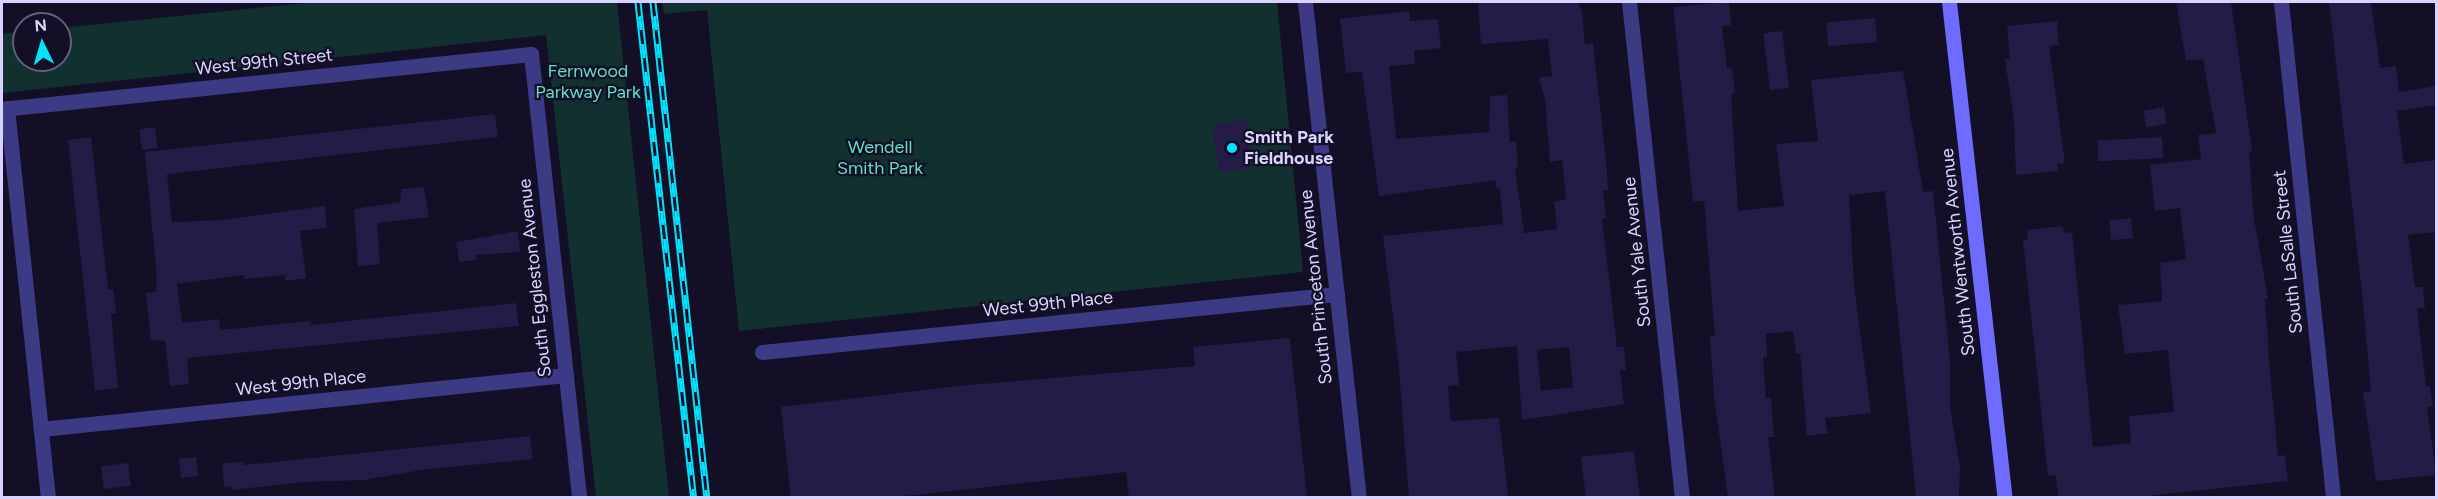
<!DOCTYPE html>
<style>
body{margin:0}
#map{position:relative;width:2438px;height:499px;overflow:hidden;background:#130f26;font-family:Figtree,sans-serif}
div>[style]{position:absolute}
.green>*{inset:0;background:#12302f}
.building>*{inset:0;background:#241b47;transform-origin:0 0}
.street>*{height:15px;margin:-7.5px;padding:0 7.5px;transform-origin:7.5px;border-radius:7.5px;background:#3d3a85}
.secondary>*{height:15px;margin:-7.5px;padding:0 7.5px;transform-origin:7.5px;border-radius:7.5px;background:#6f6bff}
.rail>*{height:7px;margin-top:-3.5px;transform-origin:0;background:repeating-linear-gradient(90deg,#130f26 0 14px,#00e5ff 0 28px);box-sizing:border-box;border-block:2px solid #00e5ff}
.dots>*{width:16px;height:16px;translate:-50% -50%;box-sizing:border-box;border:3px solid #130f26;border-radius:50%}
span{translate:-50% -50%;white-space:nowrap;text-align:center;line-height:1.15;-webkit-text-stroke:4.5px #130f26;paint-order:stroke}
.street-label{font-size:18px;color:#d9d4ff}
.park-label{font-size:18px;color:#5fe0c0}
.poi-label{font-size:18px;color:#d9d4ff;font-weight:700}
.left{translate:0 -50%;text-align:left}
.frame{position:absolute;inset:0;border:3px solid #d9d4ff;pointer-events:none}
.north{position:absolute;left:12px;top:12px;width:60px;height:60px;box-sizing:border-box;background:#130f26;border:2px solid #625e7d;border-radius:50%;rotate:355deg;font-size:16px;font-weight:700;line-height:24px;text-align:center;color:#d9d4ff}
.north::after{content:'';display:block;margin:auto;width:21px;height:27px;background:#00e5ff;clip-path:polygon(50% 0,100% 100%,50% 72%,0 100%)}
</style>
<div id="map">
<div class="green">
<i style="clip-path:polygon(315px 2px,617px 2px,669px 497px,596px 497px,546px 35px,2px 93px,2px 34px,24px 31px,24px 60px,60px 60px,60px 28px)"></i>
<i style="clip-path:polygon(662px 2px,1277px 2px,1303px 272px,739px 331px,707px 10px,664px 14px)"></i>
</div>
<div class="building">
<i style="clip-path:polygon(evenodd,1478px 2px,1578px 2px,1582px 11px,1585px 44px,1593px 43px,1607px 170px,1608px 190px,1603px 190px,1606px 219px,1602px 219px,1617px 347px,1624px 347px,1626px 370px,1620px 370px,1624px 404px,1522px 420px,1517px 346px,1456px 352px,1459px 385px,1448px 386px,1451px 421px,1499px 418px,1508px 496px,1409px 498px,1398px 358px,1383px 236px,1503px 224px,1500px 188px,1496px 189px,1496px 180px,1379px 196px,1362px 72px,1346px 73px,1340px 19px,1409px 11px,1410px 21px,1438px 19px,1441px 48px,1414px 51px,1415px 64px,1389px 66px,1396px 139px,1489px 132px,1490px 96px,1507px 95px,1510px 142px,1516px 141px,1518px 165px,1515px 169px,1524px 233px,1557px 229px,1554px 202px,1566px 199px,1562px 160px,1550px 162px,1545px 100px,1539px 77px,1552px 76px,1548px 39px,1481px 44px,1478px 2px,1569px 347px,1573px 387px,1541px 391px,1537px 350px,1569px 347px)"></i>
<i style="clip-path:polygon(1729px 2px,1731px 25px,1722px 26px,1727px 69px,1732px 68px,1735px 93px,1731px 94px,1738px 211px,1784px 206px,1776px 144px,1818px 141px,1811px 80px,1903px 71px,1923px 192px,1933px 191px,1950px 360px,1950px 408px,1960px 468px,1959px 498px,1916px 496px,1885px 191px,1849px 195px,1854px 286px,1871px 413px,1825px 418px,1828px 433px,1807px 436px,1800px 353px,1796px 354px,1793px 331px,1766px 334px,1767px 357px,1763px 357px,1766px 398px,1771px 397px,1774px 437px,1768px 437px,1775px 498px,1728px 498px,1714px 396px,1710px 336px,1715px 336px,1704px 201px,1693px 201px,1673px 7px)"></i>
<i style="clip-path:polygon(2176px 2px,2231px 2px,2252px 151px,2249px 152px,2254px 219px,2268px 298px,2265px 299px,2270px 373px,2278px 456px,2285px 455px,2288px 481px,2127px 498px,2058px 498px,2056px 475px,2048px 476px,2023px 240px,2028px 239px,2027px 230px,2063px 226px,2064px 233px,2072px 232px,2093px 447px,2131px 443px,2129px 416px,2174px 412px,2168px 350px,2125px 354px,2118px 305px,2162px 301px,2160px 263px,2186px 259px,2180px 208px,2155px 211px,2150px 165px,2201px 159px,2198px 135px,2216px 133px,2203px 59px,2186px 61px)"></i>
<i style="clip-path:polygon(2329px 2px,2371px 2px,2380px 68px,2396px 66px,2399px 92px,2436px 86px,2436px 105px,2397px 111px,2404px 164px,2436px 160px,2436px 232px,2408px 235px,2415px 287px,2423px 287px,2425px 308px,2417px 308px,2426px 386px,2430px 386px,2433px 406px,2427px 407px,2436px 475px,2376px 481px,2363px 392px,2371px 391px,2362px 292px)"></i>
<i style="left:1875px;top:18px;width:24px;height:49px;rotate:85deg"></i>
<i style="clip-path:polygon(2057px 21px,2059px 45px,2049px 46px,2065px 163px,2057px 164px,2058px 171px,2016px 175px,2014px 120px,2005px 59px,2010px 59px,2007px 26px)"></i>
<i style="left:1782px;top:31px;width:57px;height:19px;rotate:83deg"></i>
<i style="left:2164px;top:107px;width:17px;height:21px;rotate:80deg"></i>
<i style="clip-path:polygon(495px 114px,498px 137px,167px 174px,172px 222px,224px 220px,325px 206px,327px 228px,300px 231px,306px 278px,285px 281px,285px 275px,244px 279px,243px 275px,177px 284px,182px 323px,219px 319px,220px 330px,310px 321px,311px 325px,516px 303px,519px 326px,187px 358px,189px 384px,170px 386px,165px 341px,151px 340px,146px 293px,156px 292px,157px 280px,145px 152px)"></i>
<i style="clip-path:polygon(1247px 120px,1252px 168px,1219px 172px,1213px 133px,1216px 133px,1215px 123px)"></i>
<i style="left:155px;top:127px;width:21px;height:16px;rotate:82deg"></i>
<i style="clip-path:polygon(91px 137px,108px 290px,113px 289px,116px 313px,111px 313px,118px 388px,95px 391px,68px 140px)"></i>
<i style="left:2162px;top:137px;width:21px;height:65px;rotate:87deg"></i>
<i style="clip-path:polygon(424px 187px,429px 217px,377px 223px,380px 264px,358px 266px,354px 209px,400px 202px,401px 189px)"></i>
<i style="left:2131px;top:218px;width:20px;height:22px;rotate:84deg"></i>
<i style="clip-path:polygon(518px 231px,520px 252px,476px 255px,477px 260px,459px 262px,456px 242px)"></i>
<i style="clip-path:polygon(1290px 338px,1307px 498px,1129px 498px,1126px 472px,886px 498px,791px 498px,781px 407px,958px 386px,1195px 366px,1193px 347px)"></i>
<i style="clip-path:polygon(530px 436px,533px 459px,428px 469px,363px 480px,305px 482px,231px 490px,231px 486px,224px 487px,222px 463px,243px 462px,244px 465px)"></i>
<i style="clip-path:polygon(1634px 451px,1640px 498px,1586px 498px,1581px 457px)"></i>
<i style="left:196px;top:457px;width:19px;height:17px;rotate:84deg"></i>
<i style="left:128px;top:463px;width:23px;height:27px;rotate:83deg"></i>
</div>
<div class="street">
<i style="left:1305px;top:2px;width:499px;rotate:83.8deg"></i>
<i style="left:1629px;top:2px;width:499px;rotate:83.9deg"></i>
<i style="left:2281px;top:2px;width:499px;rotate:84deg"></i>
<i style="left:7px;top:108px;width:392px;rotate:84deg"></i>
<i style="left:2px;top:109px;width:532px;rotate:-5.94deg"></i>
<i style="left:531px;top:54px;width:447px;rotate:83.8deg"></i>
<i style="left:762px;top:352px;width:578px;rotate:-5.76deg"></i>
<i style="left:41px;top:429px;width:528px;rotate:-5.87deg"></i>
</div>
<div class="secondary">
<i style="left:1949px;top:2px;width:499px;rotate:83.6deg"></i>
</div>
<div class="rail">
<i style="left:638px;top:2px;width:499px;rotate:83.6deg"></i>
<i style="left:653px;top:2px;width:499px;rotate:83.8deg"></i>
</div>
<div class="dots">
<i style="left:1232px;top:148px;background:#00e5ff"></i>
</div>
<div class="street-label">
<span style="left:264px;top:62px;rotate:-6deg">West 99th Street</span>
<span style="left:1637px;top:252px;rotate:-96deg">South Yale Avenue</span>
<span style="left:1958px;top:252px;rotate:-96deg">South Wentworth Avenue</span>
<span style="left:2288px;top:252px;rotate:-96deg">South LaSalle Street</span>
<span style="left:535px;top:278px;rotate:-96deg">South Eggleston Avenue</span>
<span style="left:1316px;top:287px;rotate:-96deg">South Princeton Avenue</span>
<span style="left:1048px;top:304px;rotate:-6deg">West 99th Place</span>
<span style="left:301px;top:383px;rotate:-6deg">West 99th Place</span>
</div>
<div class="park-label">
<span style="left:588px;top:82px">Fernwood<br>Parkway Park</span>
<span style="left:880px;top:158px">Wendell<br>Smith Park</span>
</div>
<div class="poi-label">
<span class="left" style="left:1244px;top:148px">Smith Park<br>Fieldhouse</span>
</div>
<div class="frame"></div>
<div class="north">N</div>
</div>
